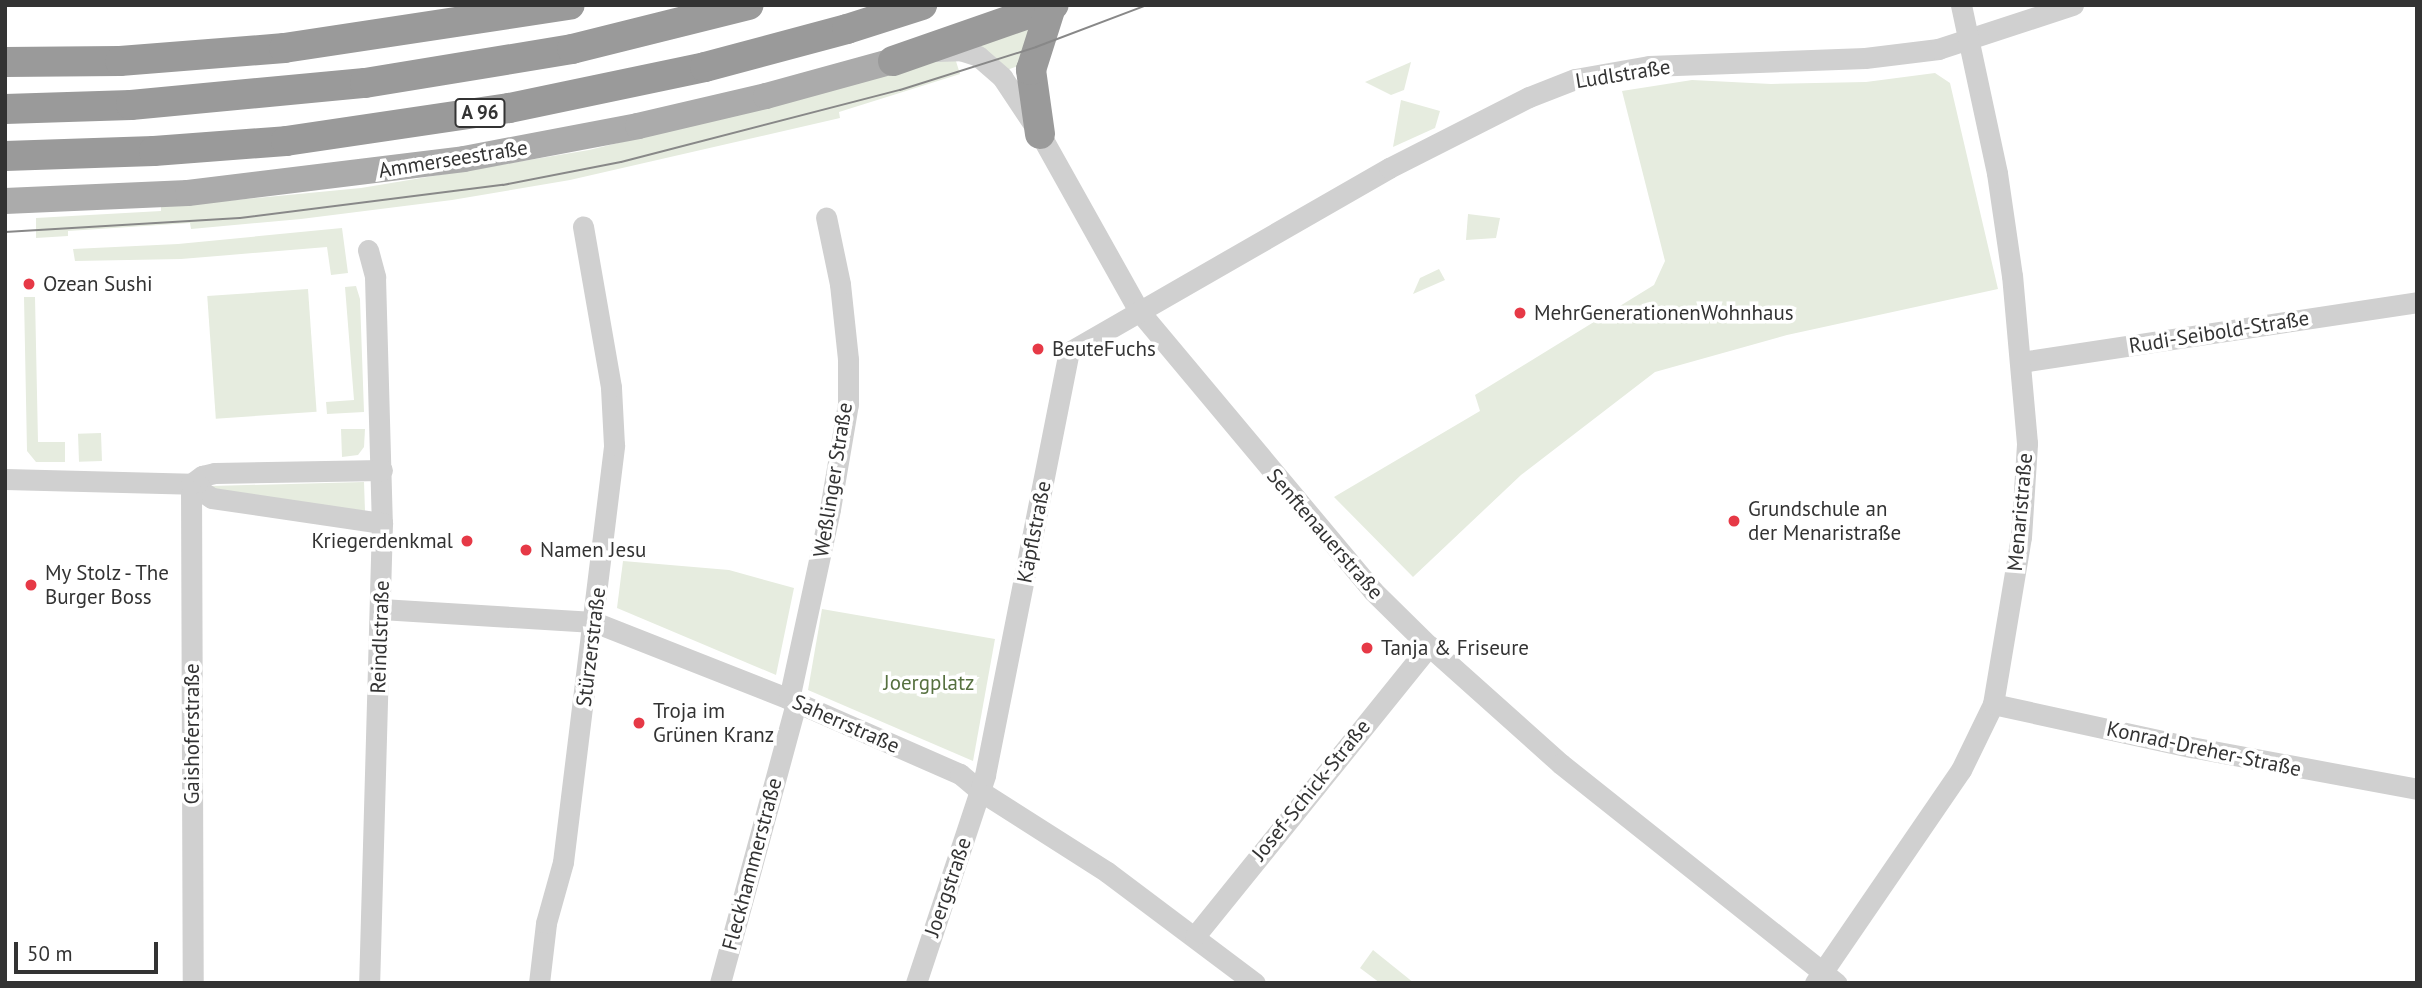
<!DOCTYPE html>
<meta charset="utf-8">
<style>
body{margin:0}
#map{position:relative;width:2422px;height:988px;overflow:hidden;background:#fff;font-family:"PT Sans",sans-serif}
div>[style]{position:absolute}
.green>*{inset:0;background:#e6ecdf;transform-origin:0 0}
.minor>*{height:21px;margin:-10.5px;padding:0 10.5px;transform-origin:10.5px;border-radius:10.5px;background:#d0d0d0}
.major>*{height:26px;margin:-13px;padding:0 13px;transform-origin:13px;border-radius:13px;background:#ababab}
.highway>*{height:30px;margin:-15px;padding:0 15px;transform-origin:15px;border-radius:15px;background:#9a9a9a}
.tram>*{height:2px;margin:-1px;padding:0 1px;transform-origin:1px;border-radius:1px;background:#888}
.dots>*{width:19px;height:19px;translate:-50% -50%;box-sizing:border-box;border:4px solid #fff;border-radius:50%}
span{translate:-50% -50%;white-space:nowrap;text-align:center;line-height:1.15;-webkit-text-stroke:7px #fff;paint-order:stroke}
.shield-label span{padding:2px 5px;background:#fff;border:2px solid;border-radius:5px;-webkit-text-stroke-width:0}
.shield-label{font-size:19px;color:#333;font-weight:700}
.street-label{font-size:21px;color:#333}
.poi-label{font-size:21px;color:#333}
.left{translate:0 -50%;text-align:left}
.right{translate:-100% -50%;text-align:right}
.park-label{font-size:21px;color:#56703f}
.frame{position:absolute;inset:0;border:7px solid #333;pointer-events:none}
.scale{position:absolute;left:14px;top:942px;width:144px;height:32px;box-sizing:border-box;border:4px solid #333;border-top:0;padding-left:9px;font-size:21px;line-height:24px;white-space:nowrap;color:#333;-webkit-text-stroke:5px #fff;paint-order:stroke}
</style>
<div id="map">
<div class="green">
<i style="clip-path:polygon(1033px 24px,1026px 63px,1004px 71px,978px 43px)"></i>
<i style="clip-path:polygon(938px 58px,955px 58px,960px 74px,839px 112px,840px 118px,570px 180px,452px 200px,301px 219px,191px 229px,190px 223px,68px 231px,68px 236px,36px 238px,36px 218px,161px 211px,161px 207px,361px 188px,589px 150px,803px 98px)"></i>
<i style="clip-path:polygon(1411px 62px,1404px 90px,1391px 95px,1365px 82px)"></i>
<i style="clip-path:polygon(1935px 73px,1950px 83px,1998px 289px,1787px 335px,1655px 372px,1521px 475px,1413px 577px,1334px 497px,1480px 411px,1475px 395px,1654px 285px,1665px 261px,1622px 91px,1692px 80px,1771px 84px,1866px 82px)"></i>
<i style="clip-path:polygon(1401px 100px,1440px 111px,1435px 128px,1393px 147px)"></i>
<i style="clip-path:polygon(1468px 214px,1500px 218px,1496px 238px,1466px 240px)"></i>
<i style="clip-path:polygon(342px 228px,348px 273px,331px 275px,327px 247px,181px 259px,75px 261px,73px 249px,178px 244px)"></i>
<i style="clip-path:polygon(1439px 269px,1445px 280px,1413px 294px,1420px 278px)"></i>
<i style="clip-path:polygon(356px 286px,360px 299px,364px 412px,327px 414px,326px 402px,354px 400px,345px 287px)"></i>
<i style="left:308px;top:289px;width:123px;height:101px;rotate:86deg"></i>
<i style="clip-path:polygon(24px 297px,35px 297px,38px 442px,65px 442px,65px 462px,36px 462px,27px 451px)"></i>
<i style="clip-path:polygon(341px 429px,365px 429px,364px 447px,358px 455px,342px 457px)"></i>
<i style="left:101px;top:433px;width:28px;height:23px;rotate:88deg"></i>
<i style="clip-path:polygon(364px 482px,365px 511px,212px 491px,211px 486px)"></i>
<i style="clip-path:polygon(623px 561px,729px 570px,794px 588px,776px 675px,617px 608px)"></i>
<i style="clip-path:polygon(822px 609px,995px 639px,973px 761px,808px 690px)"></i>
<i style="clip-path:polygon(1373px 950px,1414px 983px,1380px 983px,1360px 968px)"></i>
</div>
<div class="minor">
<i style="left:937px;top:51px;width:23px;rotate:-2deg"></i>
<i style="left:960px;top:50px;width:19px;rotate:18deg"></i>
<i style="left:978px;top:56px;width:32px;rotate:41deg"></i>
<i style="left:1002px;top:77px;width:69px;rotate:56.3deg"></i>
<i style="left:1040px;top:134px;width:203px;rotate:60.8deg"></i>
<i style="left:1139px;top:311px;width:365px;rotate:50.1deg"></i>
<i style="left:1373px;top:591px;width:78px;rotate:44.5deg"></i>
<i style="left:1429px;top:646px;width:177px;rotate:41.8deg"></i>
<i style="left:1561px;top:764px;width:352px;rotate:38.5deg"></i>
<i style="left:368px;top:250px;width:28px;rotate:75deg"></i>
<i style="left:375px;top:277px;width:246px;rotate:88.4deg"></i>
<i style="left:382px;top:523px;width:460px;rotate:91.6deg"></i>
<i style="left:2021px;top:362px;width:401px;rotate:-8.6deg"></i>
<i style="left:5px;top:479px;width:186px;rotate:1.5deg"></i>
<i style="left:191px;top:484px;width:25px;rotate:34deg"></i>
<i style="left:212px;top:498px;width:172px;rotate:8.4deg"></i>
<i style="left:191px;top:484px;width:499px;rotate:89.8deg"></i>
<i style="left:191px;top:484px;width:14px;rotate:-36deg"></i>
<i style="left:202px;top:476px;width:13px;rotate:-13deg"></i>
<i style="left:215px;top:473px;width:167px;rotate:-1deg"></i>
<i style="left:381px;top:609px;width:213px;rotate:3.5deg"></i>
<i style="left:594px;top:622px;width:210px;rotate:21.5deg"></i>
<i style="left:789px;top:699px;width:187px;rotate:23.7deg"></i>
<i style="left:960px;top:774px;width:26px;rotate:40deg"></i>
<i style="left:980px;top:791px;width:151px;rotate:32.5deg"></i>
<i style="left:1107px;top:872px;width:185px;rotate:36.9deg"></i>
<i style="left:789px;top:699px;width:194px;rotate:-77.8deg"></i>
<i style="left:830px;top:509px;width:107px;rotate:-80.3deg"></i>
<i style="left:848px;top:404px;width:45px;rotate:-90deg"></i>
<i style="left:848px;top:359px;width:75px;rotate:-96.1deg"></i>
<i style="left:840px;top:284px;width:68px;rotate:-101.8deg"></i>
<i style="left:1993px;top:704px;width:203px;rotate:12.3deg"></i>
<i style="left:2191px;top:747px;width:230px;rotate:10.5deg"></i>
<i style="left:1195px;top:936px;width:373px;rotate:-51.1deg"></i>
<i style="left:539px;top:983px;width:60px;rotate:-83.3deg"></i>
<i style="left:546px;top:923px;width:63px;rotate:-74.4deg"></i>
<i style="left:563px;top:862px;width:420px;rotate:-83deg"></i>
<i style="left:614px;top:445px;width:58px;rotate:-93deg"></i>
<i style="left:611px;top:387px;width:163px;rotate:-99.9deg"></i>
<i style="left:720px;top:983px;width:289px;rotate:-74.8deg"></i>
<i style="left:916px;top:983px;width:219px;rotate:-71.6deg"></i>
<i style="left:985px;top:775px;width:431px;rotate:-78.8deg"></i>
<i style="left:1069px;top:352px;width:369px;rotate:-29.9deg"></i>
<i style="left:1389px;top:168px;width:157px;rotate:-26.9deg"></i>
<i style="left:1529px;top:97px;width:49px;rotate:-21.4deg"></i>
<i style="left:1575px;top:79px;width:75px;rotate:-10deg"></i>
<i style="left:1649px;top:66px;width:216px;rotate:-2.1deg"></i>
<i style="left:1865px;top:58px;width:74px;rotate:-7deg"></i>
<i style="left:1938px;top:49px;width:142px;rotate:-18.1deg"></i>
<i style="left:1815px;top:983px;width:258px;rotate:-55.6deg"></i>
<i style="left:1961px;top:770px;width:73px;rotate:-64.1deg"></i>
<i style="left:1993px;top:704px;width:169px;rotate:-80.5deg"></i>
<i style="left:2021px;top:537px;width:94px;rotate:-86.3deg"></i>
<i style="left:2027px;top:443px;width:168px;rotate:-95.1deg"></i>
<i style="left:2012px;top:276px;width:104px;rotate:-98.3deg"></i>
<i style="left:1997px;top:173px;width:172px;rotate:-102.1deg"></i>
</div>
<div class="major">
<i style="left:5px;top:201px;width:183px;rotate:-2.5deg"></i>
<i style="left:188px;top:193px;width:278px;rotate:-7deg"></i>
<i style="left:464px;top:159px;width:177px;rotate:-10.7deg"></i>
<i style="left:638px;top:126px;width:131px;rotate:-13.2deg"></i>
<i style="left:766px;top:96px;width:132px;rotate:-15.4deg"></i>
</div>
<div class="highway">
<i style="left:893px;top:61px;width:170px;rotate:-19.2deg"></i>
<i style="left:5px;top:62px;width:115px;rotate:-0.5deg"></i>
<i style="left:120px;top:61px;width:165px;rotate:-4.5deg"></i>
<i style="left:284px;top:48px;width:289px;rotate:-8.6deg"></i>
<i style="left:5px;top:109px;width:126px;rotate:-1.8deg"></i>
<i style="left:131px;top:105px;width:235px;rotate:-5.4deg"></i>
<i style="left:365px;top:83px;width:210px;rotate:-9.3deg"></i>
<i style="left:572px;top:49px;width:182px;rotate:-14deg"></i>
<i style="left:1040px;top:134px;width:65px;rotate:-98deg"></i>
<i style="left:1031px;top:70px;width:66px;rotate:-72.4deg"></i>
<i style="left:5px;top:156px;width:149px;rotate:-1.9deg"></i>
<i style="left:154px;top:151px;width:132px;rotate:-4.3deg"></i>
<i style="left:286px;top:141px;width:225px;rotate:-8.4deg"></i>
<i style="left:509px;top:108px;width:200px;rotate:-11.8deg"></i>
<i style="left:705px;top:67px;width:147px;rotate:-15deg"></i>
<i style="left:847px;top:29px;width:79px;rotate:-17.7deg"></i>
</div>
<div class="tram">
<i style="left:5px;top:232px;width:235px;rotate:-3.4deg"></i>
<i style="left:240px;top:218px;width:265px;rotate:-7.2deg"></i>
<i style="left:503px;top:185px;width:120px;rotate:-11deg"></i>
<i style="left:621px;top:162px;width:288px;rotate:-14.5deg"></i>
<i style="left:900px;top:90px;width:143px;rotate:-17.5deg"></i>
<i style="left:1036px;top:47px;width:119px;rotate:-20.7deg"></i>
</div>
<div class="dots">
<i style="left:29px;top:284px;background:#e63946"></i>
<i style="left:1520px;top:313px;background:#e63946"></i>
<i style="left:1038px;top:349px;background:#e63946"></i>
<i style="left:1734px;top:521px;background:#e63946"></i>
<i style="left:467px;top:541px;background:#e63946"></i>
<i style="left:526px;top:550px;background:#e63946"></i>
<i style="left:31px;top:585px;background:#e63946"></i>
<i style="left:1367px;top:648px;background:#e63946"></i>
<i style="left:639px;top:723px;background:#e63946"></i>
</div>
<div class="shield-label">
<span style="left:480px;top:113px">A 96</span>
</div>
<div class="street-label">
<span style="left:1623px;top:74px;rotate:-9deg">Ludlstraße</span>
<span style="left:453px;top:159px;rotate:-9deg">Ammerseestraße</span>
<span style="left:2219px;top:332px;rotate:-9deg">Rudi-Seibold-Straße</span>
<span style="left:833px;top:480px;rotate:-81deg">Weßlinger Straße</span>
<span style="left:2020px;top:512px;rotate:-85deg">Menaristraße</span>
<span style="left:1034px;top:532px;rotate:-79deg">Käpflstraße</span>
<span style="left:1325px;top:534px;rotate:49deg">Senftenauerstraße</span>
<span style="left:380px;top:637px;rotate:-88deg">Reindlstraße</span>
<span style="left:591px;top:647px;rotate:-83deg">Stürzerstraße</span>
<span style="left:846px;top:724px;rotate:24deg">Saherrstraße</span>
<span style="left:192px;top:734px;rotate:-90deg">Gaishoferstraße</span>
<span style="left:2204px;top:749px;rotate:12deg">Konrad-Dreher-Straße</span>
<span style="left:1311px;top:790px;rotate:-51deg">Josef-Schick-Straße</span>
<span style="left:752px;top:864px;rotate:-75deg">Fleckhammerstraße</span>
<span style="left:948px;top:887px;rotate:-71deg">Joergstraße</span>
</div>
<div class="poi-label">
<span class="left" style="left:43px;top:284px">Ozean Sushi</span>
<span class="left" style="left:1534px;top:313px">MehrGenerationenWohnhaus</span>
<span class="left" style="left:1052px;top:349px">BeuteFuchs</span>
<span class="left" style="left:1748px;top:521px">Grundschule an<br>der Menaristraße</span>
<span class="right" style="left:453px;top:541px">Kriegerdenkmal</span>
<span class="left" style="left:540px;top:550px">Namen Jesu</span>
<span class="left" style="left:45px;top:585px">My Stolz - The<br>Burger Boss</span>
<span class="left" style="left:1381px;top:648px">Tanja &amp; Friseure</span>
<span class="left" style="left:653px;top:723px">Troja im<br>Grünen Kranz</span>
</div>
<div class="park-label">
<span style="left:929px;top:683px">Joergplatz</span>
</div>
<div class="frame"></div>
<div class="scale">50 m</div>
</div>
